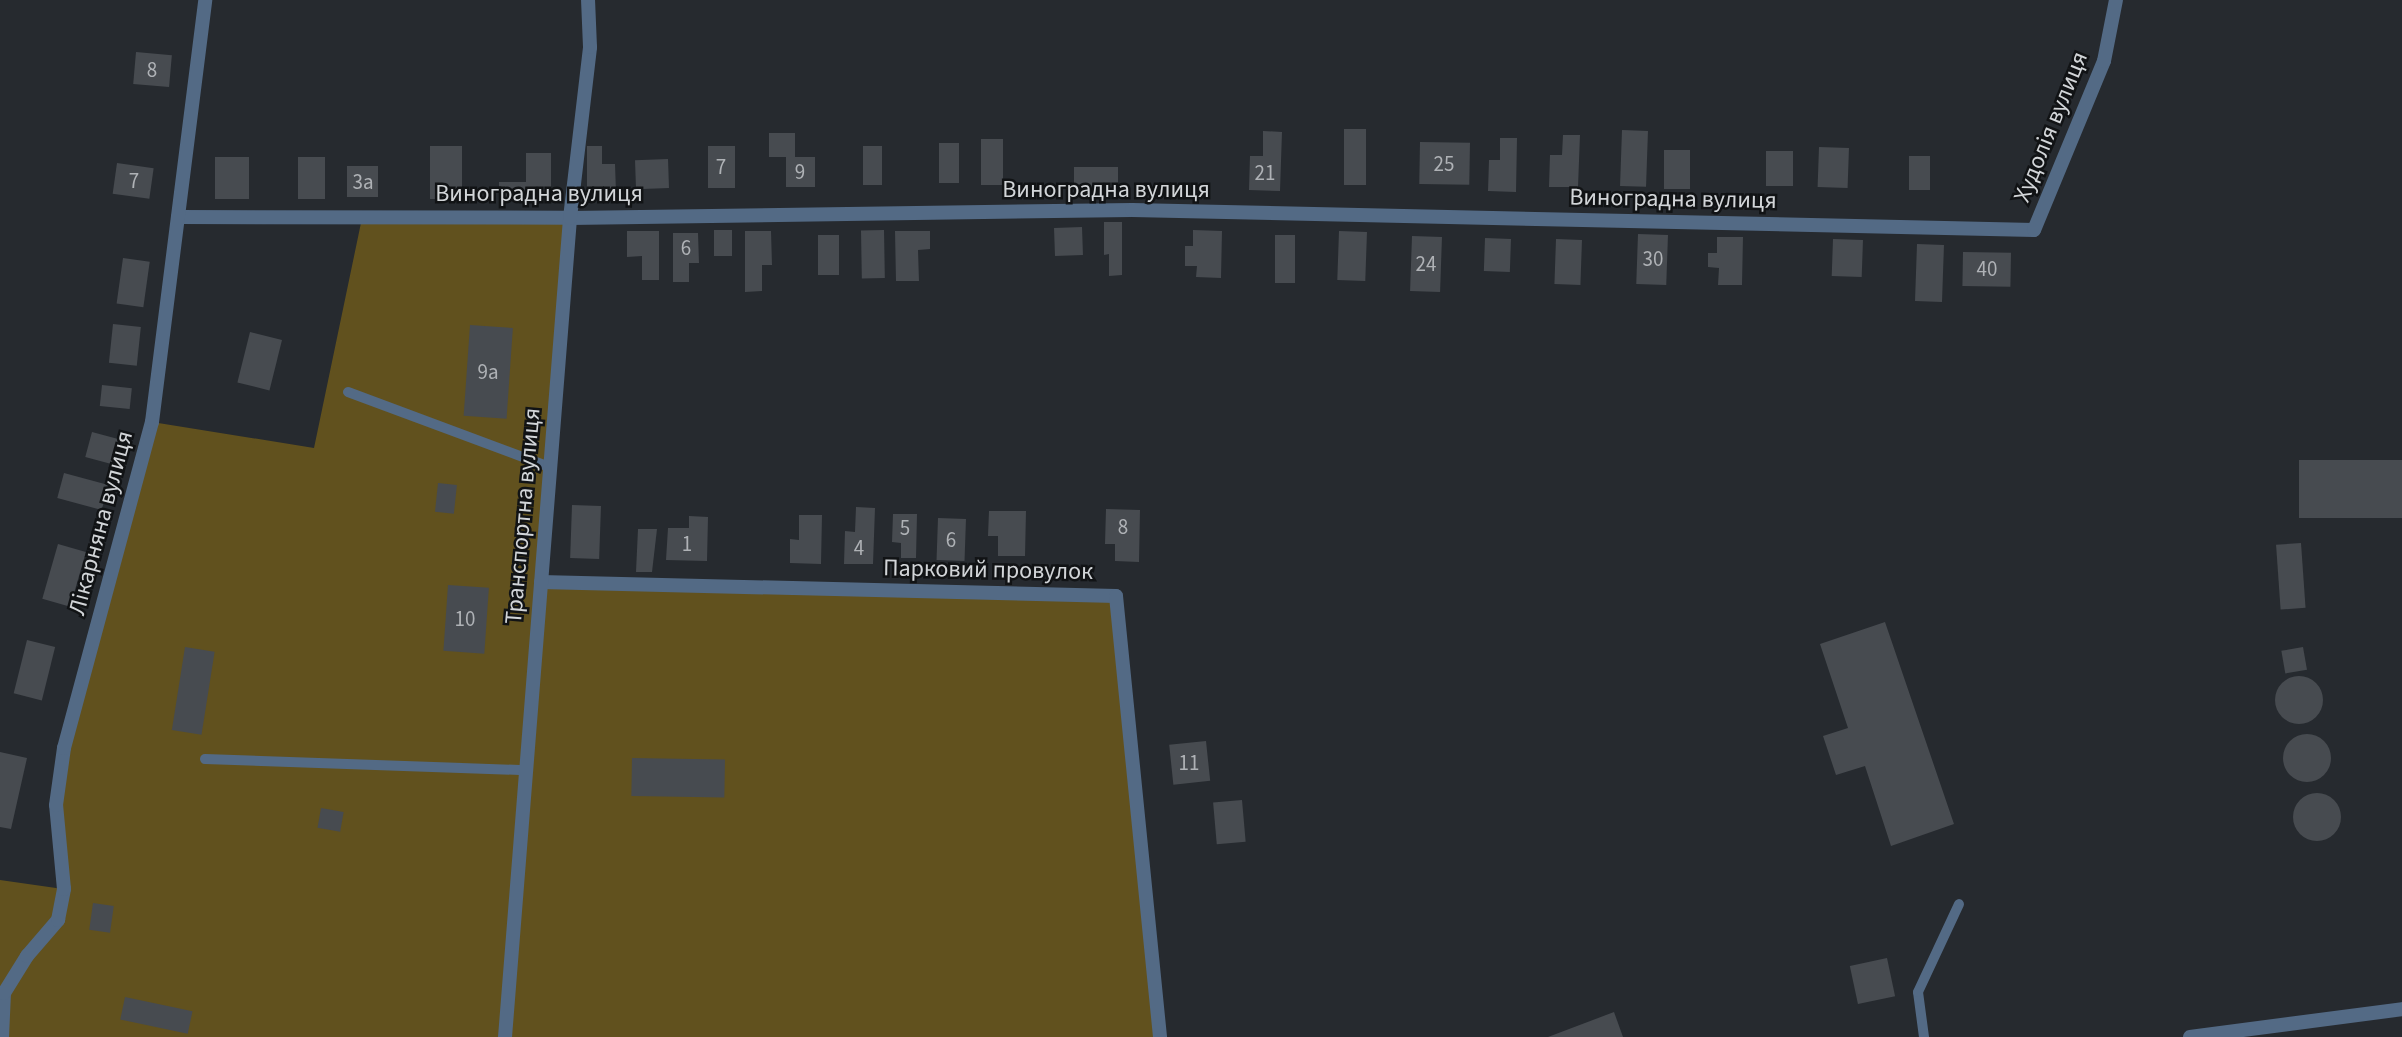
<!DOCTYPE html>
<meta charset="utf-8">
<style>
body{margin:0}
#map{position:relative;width:2402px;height:1037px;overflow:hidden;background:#262a2f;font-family:"Source Sans 3",sans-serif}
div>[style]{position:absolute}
.green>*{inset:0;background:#61511e}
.building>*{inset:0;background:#474b50;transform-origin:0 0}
.round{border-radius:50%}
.service>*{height:10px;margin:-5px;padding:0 5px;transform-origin:5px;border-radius:5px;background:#536a85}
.minor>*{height:14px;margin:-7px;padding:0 7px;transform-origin:7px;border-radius:7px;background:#536a85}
.tertiary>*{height:14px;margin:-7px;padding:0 7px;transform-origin:7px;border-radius:7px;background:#536a85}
span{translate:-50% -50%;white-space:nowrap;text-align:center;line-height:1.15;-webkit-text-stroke:5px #111315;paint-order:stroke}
.number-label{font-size:21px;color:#afb2b6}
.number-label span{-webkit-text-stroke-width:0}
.street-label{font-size:24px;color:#d2d5d8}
</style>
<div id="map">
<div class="green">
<i style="clip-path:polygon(362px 218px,570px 218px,541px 582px,1116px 596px,1160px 1037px,0 1037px,0 880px,63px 889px,56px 805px,152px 422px,314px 448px)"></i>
</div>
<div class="building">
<i style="left:136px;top:52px;width:36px;height:32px;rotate:5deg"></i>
<i style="left:1344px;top:129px;width:22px;height:56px"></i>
<i style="left:1622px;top:130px;width:26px;height:56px;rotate:2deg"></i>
<i style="clip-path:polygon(1263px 131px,1282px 132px,1280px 191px,1249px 190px,1250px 156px,1263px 156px)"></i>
<i style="clip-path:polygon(769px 133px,795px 133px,795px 157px,815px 157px,815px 187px,786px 187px,786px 157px,769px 157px)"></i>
<i style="clip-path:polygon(1563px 135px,1580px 135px,1578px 187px,1549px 187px,1550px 155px,1562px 155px)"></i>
<i style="clip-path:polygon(1500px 138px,1517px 138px,1516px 192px,1488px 191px,1489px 160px,1500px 160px)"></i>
<i style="left:981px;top:139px;width:22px;height:46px"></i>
<i style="left:1420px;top:142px;width:50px;height:42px;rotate:1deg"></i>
<i style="left:959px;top:143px;width:40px;height:20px;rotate:90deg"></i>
<i style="left:430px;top:146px;width:32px;height:53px"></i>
<i style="clip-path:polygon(587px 146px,602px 146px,602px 164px,615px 164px,616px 192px,587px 192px)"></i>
<i style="left:708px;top:146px;width:27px;height:42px"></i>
<i style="left:863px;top:146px;width:19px;height:39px"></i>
<i style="left:1819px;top:147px;width:30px;height:40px;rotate:2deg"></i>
<i style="left:1664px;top:150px;width:26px;height:39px"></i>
<i style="left:1766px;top:151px;width:27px;height:35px"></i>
<i style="clip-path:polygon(526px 153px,551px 153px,551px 198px,499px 198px,499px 182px,526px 182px)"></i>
<i style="left:1909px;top:156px;width:21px;height:34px"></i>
<i style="left:215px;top:157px;width:34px;height:42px"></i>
<i style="left:298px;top:157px;width:27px;height:42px"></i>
<i style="left:668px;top:159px;width:29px;height:33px;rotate:88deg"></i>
<i style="left:117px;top:163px;width:37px;height:31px;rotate:8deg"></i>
<i style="left:347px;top:166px;width:31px;height:31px"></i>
<i style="left:1118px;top:167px;width:22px;height:44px;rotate:90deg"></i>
<i style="clip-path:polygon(1104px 222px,1122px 222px,1122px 275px,1109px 276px,1109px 254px,1104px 255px)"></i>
<i style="left:1082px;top:227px;width:28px;height:28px;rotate:88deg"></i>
<i style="left:714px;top:230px;width:18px;height:26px"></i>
<i style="left:884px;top:230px;width:48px;height:23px;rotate:89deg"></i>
<i style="clip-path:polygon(1193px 230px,1222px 231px,1221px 278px,1196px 277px,1197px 266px,1185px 266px,1185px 246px,1193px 246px)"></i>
<i style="clip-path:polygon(627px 231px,659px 231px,659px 280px,642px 280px,642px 256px,627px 257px)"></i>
<i style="clip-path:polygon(745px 231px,771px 231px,772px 265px,762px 265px,762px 291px,745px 292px)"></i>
<i style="clip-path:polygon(895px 231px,930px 231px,930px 249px,918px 250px,919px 281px,896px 281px)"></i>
<i style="left:1339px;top:231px;width:28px;height:49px;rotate:2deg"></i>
<i style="clip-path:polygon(673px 233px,698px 233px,699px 263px,689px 263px,689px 282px,673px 282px)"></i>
<i style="left:1638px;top:234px;width:30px;height:50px;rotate:2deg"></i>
<i style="left:818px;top:235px;width:21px;height:40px"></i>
<i style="left:1275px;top:235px;width:20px;height:48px"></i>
<i style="left:1412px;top:236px;width:30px;height:55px;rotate:2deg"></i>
<i style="clip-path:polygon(1717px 237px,1743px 237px,1742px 285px,1718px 285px,1719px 268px,1708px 267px,1708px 253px,1717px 253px)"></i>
<i style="left:1485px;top:238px;width:26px;height:33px;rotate:2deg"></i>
<i style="left:1556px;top:239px;width:26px;height:45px;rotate:2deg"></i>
<i style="left:1833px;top:239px;width:30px;height:37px;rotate:2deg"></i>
<i style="left:1917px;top:244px;width:27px;height:57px;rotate:2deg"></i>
<i style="left:1963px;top:252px;width:48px;height:34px;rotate:1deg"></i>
<i style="left:123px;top:258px;width:27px;height:46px;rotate:8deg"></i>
<i style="left:113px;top:324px;width:28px;height:39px;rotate:6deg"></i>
<i style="left:470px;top:325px;width:43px;height:91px;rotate:4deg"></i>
<i style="left:250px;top:332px;width:33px;height:52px;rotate:14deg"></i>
<i style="left:102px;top:385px;width:30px;height:21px;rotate:6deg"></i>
<i style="left:92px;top:432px;width:27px;height:26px;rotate:15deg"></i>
<i style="left:2402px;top:460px;width:58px;height:103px;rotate:90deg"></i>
<i style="left:64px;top:473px;width:46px;height:26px;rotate:15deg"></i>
<i style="left:438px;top:483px;width:19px;height:29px;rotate:6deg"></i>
<i style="left:572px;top:505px;width:29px;height:53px;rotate:2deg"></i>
<i style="clip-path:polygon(856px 507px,875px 508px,873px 564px,844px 564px,845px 531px,855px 532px)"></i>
<i style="clip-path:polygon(1106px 509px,1140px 510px,1139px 562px,1115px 561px,1115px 544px,1105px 544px)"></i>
<i style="clip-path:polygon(989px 511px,1026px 511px,1025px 556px,998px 556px,998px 536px,988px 536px)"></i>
<i style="clip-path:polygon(893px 514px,917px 514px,916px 558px,901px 558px,901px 543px,892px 542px)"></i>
<i style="clip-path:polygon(799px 515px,822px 515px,821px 564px,790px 563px,790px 539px,799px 540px)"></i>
<i style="clip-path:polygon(689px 516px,708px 517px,707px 561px,666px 560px,668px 528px,689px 528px)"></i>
<i style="left:938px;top:518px;width:28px;height:42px;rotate:2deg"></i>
<i style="clip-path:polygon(638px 529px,657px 529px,652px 572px,636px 572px)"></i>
<i style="left:2301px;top:543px;width:65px;height:25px;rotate:86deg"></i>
<i style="left:58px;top:544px;width:29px;height:57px;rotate:16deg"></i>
<i style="left:448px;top:585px;width:41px;height:66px;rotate:4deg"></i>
<i style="clip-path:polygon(1885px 622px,1954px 824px,1891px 846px,1865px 766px,1836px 775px,1823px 736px,1848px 728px,1820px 644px)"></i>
<i style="left:27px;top:640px;width:29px;height:55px;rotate:14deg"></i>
<i style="left:185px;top:647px;width:30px;height:84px;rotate:9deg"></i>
<i style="left:2303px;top:647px;width:23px;height:22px;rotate:80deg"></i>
<i class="round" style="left:2275px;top:676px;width:48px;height:48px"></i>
<i class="round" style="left:2283px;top:734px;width:48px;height:48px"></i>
<i style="left:1206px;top:741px;width:40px;height:37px;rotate:84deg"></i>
<i style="clip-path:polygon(0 752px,27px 758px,11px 829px,0 827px)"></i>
<i style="left:632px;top:758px;width:93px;height:38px;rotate:1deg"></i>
<i class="round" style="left:2293px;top:793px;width:48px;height:48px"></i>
<i style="left:1242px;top:800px;width:42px;height:29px;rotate:85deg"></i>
<i style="left:321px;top:808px;width:23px;height:20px;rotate:10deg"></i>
<i style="left:93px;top:903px;width:21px;height:27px;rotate:8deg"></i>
<i style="left:1887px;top:958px;width:39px;height:38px;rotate:78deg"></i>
<i style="left:125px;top:997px;width:69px;height:23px;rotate:12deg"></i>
<i style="clip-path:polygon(1614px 1012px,1623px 1037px,1548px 1037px)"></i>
</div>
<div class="service">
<i style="left:348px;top:392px;width:215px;rotate:20.4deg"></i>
<i style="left:205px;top:759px;width:321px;rotate:2deg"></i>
<i style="left:1924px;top:1037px;width:45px;rotate:-97.6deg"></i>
<i style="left:1918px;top:992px;width:97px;rotate:-65deg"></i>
</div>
<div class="minor">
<i style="left:178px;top:217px;width:392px;rotate:0.1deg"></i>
<i style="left:570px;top:218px;width:562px;rotate:-0.82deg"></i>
<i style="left:1132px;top:210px;width:902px;rotate:1.27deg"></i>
<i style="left:2034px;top:230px;width:183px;rotate:-67.5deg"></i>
<i style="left:2104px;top:61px;width:62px;rotate:-78.9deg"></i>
<i style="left:541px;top:582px;width:575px;rotate:1.39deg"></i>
<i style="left:1116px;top:596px;width:443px;rotate:84.3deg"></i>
<i style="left:2px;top:1037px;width:44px;rotate:-87.4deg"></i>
<i style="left:4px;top:993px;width:44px;rotate:-58.1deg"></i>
<i style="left:27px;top:956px;width:48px;rotate:-49.3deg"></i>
<i style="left:58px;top:920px;width:32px;rotate:-79deg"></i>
<i style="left:64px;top:889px;width:84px;rotate:-95.4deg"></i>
<i style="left:56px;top:805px;width:58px;rotate:-82deg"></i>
<i style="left:64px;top:748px;width:338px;rotate:-74.9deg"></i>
<i style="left:152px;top:422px;width:425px;rotate:-82.8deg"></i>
<i style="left:505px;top:1037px;width:822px;rotate:-85.46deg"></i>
<i style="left:570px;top:218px;width:172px;rotate:-83.3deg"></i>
<i style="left:590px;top:47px;width:47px;rotate:-92.4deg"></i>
</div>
<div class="tertiary">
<i style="left:2190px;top:1037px;width:214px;rotate:-7.5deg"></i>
</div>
<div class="number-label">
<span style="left:152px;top:70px">8</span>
<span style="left:1444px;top:164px">25</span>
<span style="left:721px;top:167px">7</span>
<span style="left:800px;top:172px">9</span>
<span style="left:1265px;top:173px">21</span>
<span style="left:134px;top:181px">7</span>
<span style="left:363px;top:182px">3а</span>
<span style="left:686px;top:248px">6</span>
<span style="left:1653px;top:259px">30</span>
<span style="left:1426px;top:264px">24</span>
<span style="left:1987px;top:269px">40</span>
<span style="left:488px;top:372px">9а</span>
<span style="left:1123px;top:527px">8</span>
<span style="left:905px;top:528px">5</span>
<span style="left:951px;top:540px">6</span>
<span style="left:687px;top:544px">1</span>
<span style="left:859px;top:548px">4</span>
<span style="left:465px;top:619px">10</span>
<span style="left:1189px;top:763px">11</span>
</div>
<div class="street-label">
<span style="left:2051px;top:127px;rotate:-68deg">Худолія вулиця</span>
<span style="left:1106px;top:190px">Виноградна вулиця</span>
<span style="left:539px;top:194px">Виноградна вулиця</span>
<span style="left:1673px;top:199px;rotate:1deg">Виноградна вулиця</span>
<span style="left:523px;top:516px;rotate:-85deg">Транспортна вулиця</span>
<span style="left:101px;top:523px;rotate:-75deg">Лікарняна вулиця</span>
<span style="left:988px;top:570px;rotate:1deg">Парковий провулок</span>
</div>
</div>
